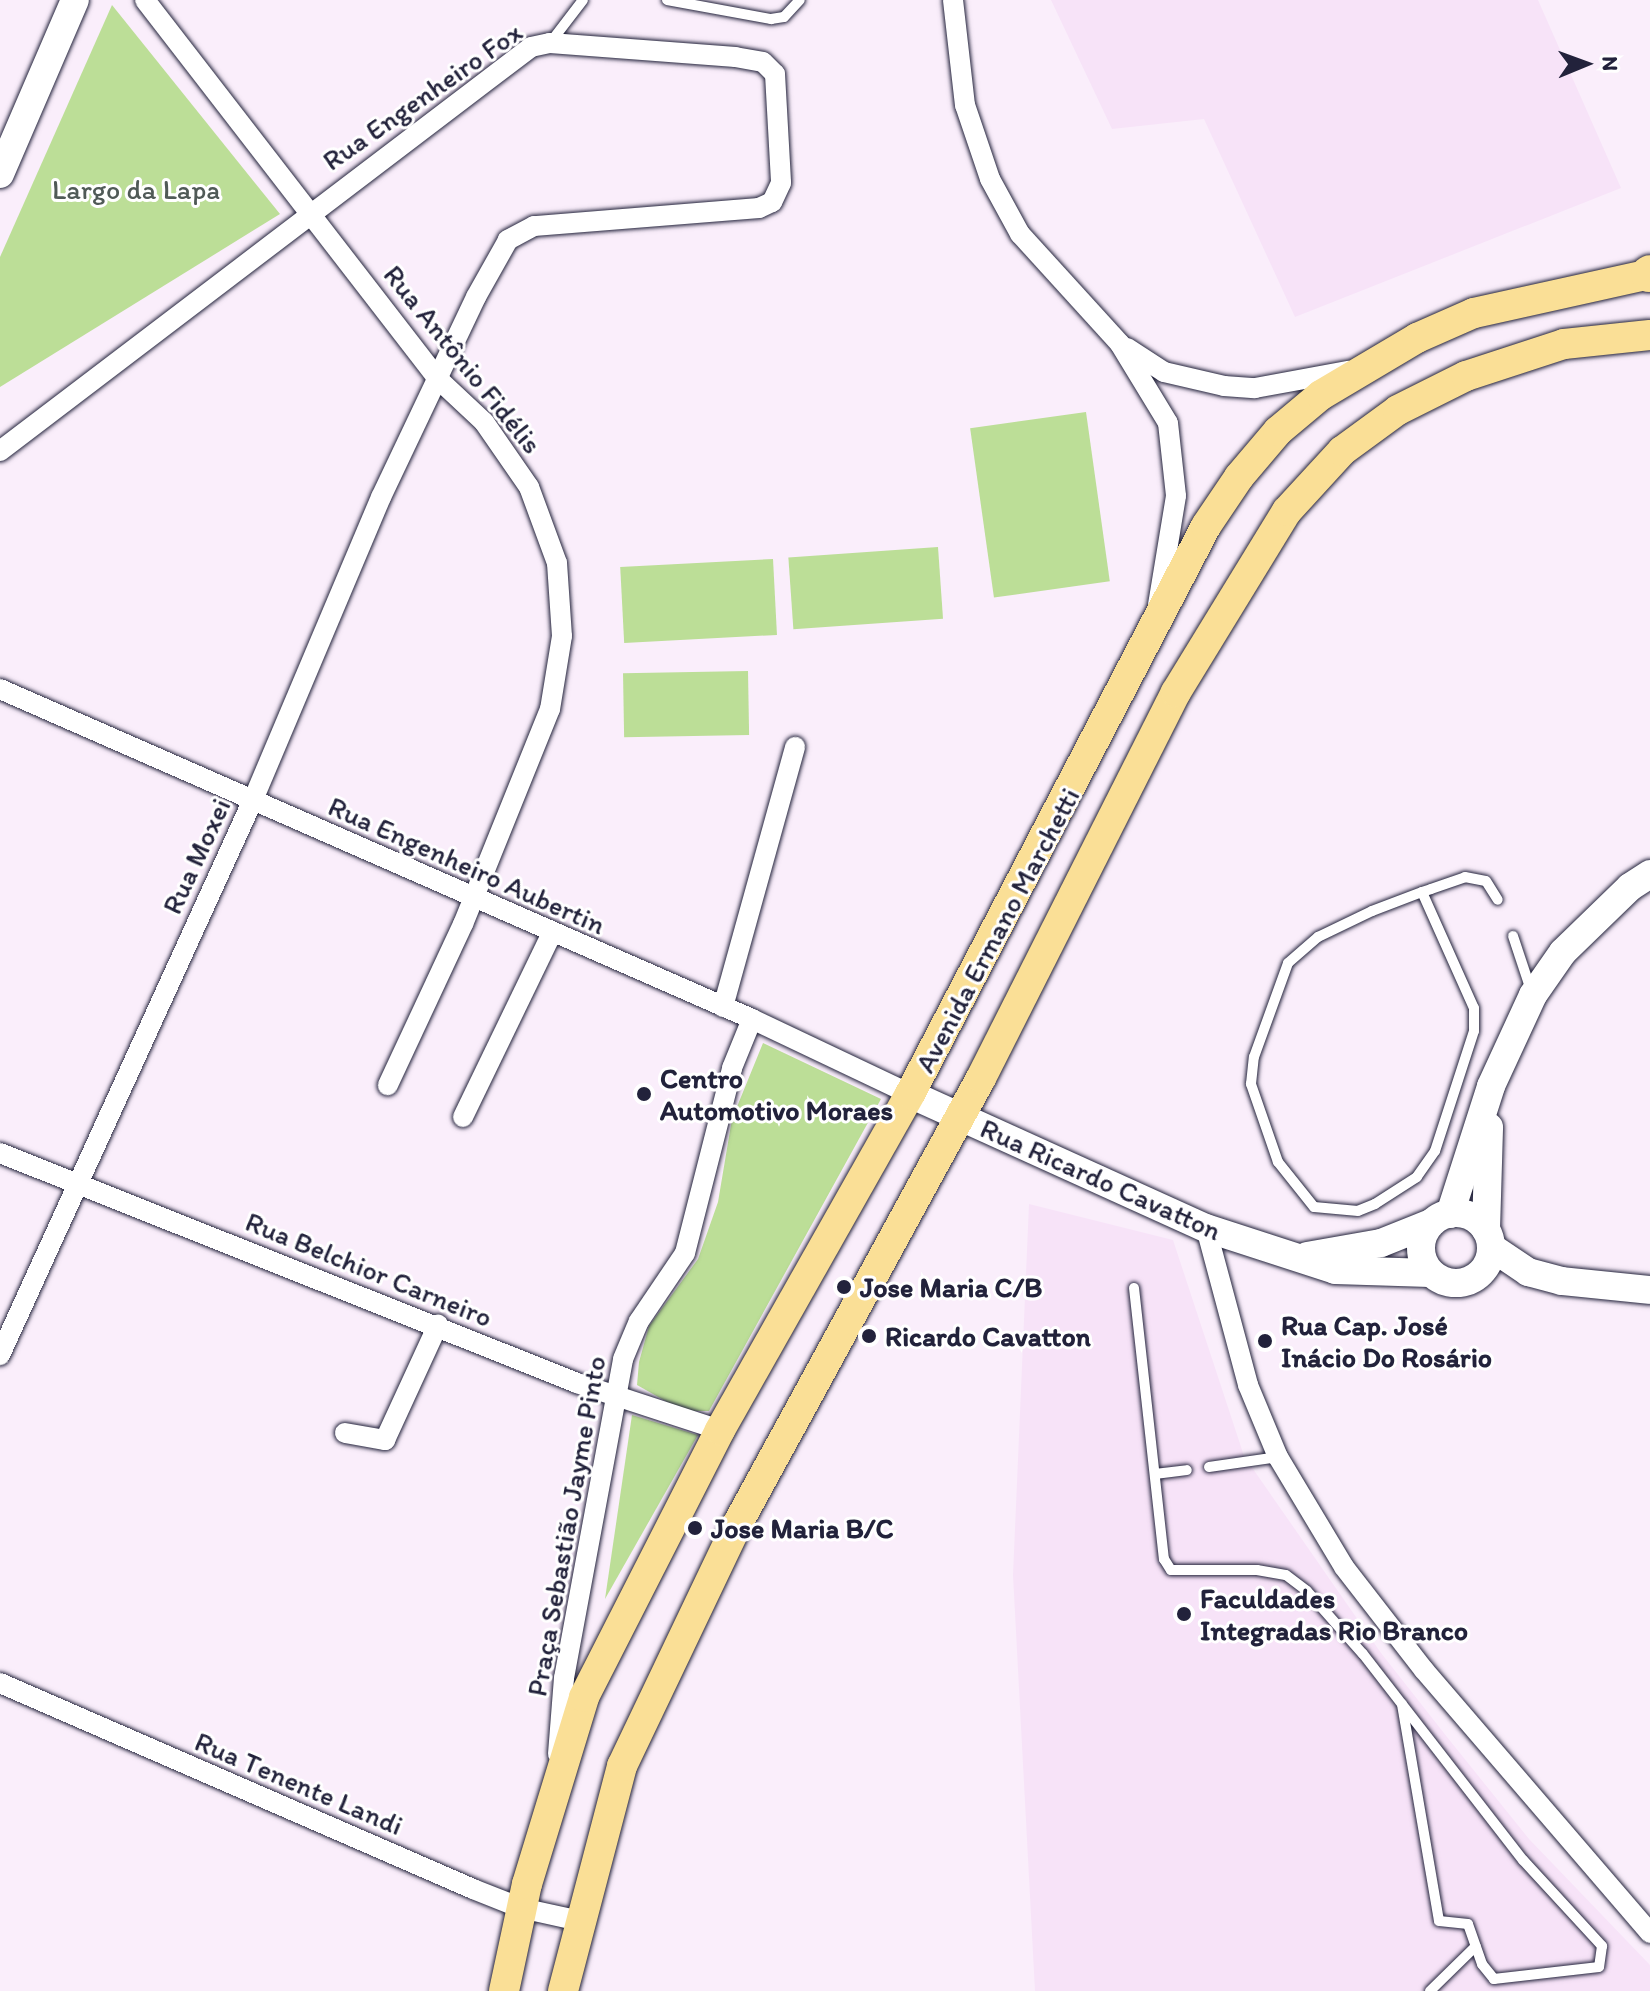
<!DOCTYPE html>
<meta charset="utf-8">
<style>
body{margin:0}
#map{position:relative;width:1650px;height:1991px;overflow:hidden;background:#faeefb;font-family:Itim,sans-serif}
div>[style]{position:absolute}
.built>*{inset:0;background:#f7e3f8}
.green>*{inset:0;background:#bcde97;transform-origin:0 0}
.roads{filter:drop-shadow(0 0 2px #22223b) drop-shadow(0 0 2px #22223b)}
.lane>*{height:10px;margin:-5px;padding:0 5px;transform-origin:5px;border-radius:5px;background:#fff}
.street>*{height:20px;margin:-10px;padding:0 10px;transform-origin:10px;border-radius:10px;background:#fff}
.secondary>*{height:28px;margin:-14px;padding:0 14px;transform-origin:14px;border-radius:14px;background:#fff}
.secondary>.ring{margin:-14px;padding:0;box-sizing:content-box;background:none;border:28px solid #fff;border-radius:50%}
.primary>*{height:30px;margin:-15px;padding:0 15px;transform-origin:15px;border-radius:15px;background:#fadf96}
.highway>*{height:36px;margin:-18px;padding:0 18px;transform-origin:18px;border-radius:18px;background:#fadf96}
.dots>*{width:22px;height:22px;translate:-50% -50%;box-sizing:border-box;border:4px solid #fff;border-radius:50%}
span{translate:-50% -50%;white-space:nowrap;text-align:center;line-height:1.15;-webkit-text-stroke:6px #fff;paint-order:stroke}
.street-label{font-size:28px;color:#22223b}
.park-label{font-size:28px;color:#505a57}
.poi-label{font-size:28px;color:#22223b;font-weight:700}
.left{translate:0 -50%;text-align:left}
.north{position:absolute;left:1546px;top:24px;width:80px;height:80px;-webkit-text-stroke:6px #fff;paint-order:stroke;rotate:89deg;font-size:22px;font-weight:700;line-height:32px;text-align:center;color:#22223b}
.north::after{content:'';display:block;margin:auto;width:28px;height:36px;background:#22223b;clip-path:polygon(50% 0,100% 100%,50% 72%,0 100%)}
</style>
<div id="map">
<div class="built">
<i style="clip-path:polygon(1051px 0,1538px 0,1621px 188px,1295px 317px,1204px 119px,1112px 129px)"></i>
<i style="clip-path:polygon(1029px 1204px,1173px 1240px,1244px 1456px,1381px 1653px,1447px 1737px,1529px 1839px,1650px 1965px,1650px 1991px,1035px 1991px,1013px 1575px)"></i>
</div>
<div class="green">
<i style="clip-path:polygon(112px 5px,280px 214px,0 387px,0 257px)"></i>
<i style="left:1086px;top:412px;width:171px;height:117px;rotate:82deg"></i>
<i style="left:938px;top:547px;width:72px;height:150px;rotate:86deg"></i>
<i style="left:773px;top:559px;width:76px;height:153px;rotate:87deg"></i>
<i style="left:748px;top:671px;width:64px;height:125px;rotate:89deg"></i>
<i style="clip-path:polygon(763px 1043px,881px 1099px,709px 1411px,683px 1411px,637px 1385px,639px 1362px,649px 1326px,698px 1259px,718px 1202px,732px 1119px)"></i>
<i style="clip-path:polygon(632px 1415px,698px 1435px,605px 1599px)"></i>
</div>
<div class="roads">
<div class="lane">
<i style="left:667px;top:0;width:106px;rotate:10.4deg"></i>
<i style="left:771px;top:19px;width:13px;rotate:-9deg"></i>
<i style="left:784px;top:17px;width:23px;rotate:-47deg"></i>
<i style="left:550px;top:43px;width:54px;rotate:-52.5deg"></i>
<i style="left:1422px;top:892px;width:127px;rotate:65.9deg"></i>
<i style="left:1474px;top:1008px;width:23px;rotate:90deg"></i>
<i style="left:1474px;top:1031px;width:126px;rotate:108deg"></i>
<i style="left:1435px;top:1151px;width:32px;rotate:125deg"></i>
<i style="left:1417px;top:1177px;width:50px;rotate:147.3deg"></i>
<i style="left:1375px;top:1204px;width:18px;rotate:158deg"></i>
<i style="left:1358px;top:1211px;width:44px;rotate:-174.8deg"></i>
<i style="left:1314px;top:1207px;width:58px;rotate:-128.7deg"></i>
<i style="left:1278px;top:1162px;width:83px;rotate:-109.1deg"></i>
<i style="left:1251px;top:1084px;width:27px;rotate:-84deg"></i>
<i style="left:1254px;top:1057px;width:100px;rotate:-70.1deg"></i>
<i style="left:1288px;top:963px;width:40px;rotate:-41deg"></i>
<i style="left:1318px;top:937px;width:60px;rotate:-25.7deg"></i>
<i style="left:1372px;top:911px;width:53px;rotate:-20.8deg"></i>
<i style="left:1422px;top:892px;width:9px;rotate:-18deg"></i>
<i style="left:1431px;top:889px;width:36px;rotate:-19deg"></i>
<i style="left:1465px;top:877px;width:21px;rotate:11deg"></i>
<i style="left:1486px;top:881px;width:22px;rotate:58deg"></i>
<i style="left:1513px;top:936px;width:57px;rotate:71.6deg"></i>
<i style="left:1134px;top:1288px;width:273px;rotate:83.7deg"></i>
<i style="left:1164px;top:1559px;width:13px;rotate:58deg"></i>
<i style="left:1171px;top:1570px;width:86px"></i>
<i style="left:1257px;top:1570px;width:29px;rotate:10deg"></i>
<i style="left:1286px;top:1575px;width:26px;rotate:37deg"></i>
<i style="left:1307px;top:1591px;width:84px;rotate:48.4deg"></i>
<i style="left:1363px;top:1654px;width:261px;rotate:52.2deg"></i>
<i style="left:1523px;top:1860px;width:117px;rotate:47.4deg"></i>
<i style="left:1602px;top:1946px;width:21px;rotate:98deg"></i>
<i style="left:1599px;top:1967px;width:106px;rotate:173.5deg"></i>
<i style="left:1494px;top:1979px;width:19px;rotate:-129deg"></i>
<i style="left:1482px;top:1964px;width:42px;rotate:-109.3deg"></i>
<i style="left:1468px;top:1924px;width:29px;rotate:-174deg"></i>
<i style="left:1439px;top:1921px;width:220px;rotate:-99.7deg"></i>
<i style="left:1209px;top:1467px;width:70px;rotate:-8.2deg"></i>
<i style="left:1155px;top:1474px;width:32px;rotate:-7deg"></i>
<i style="left:1430px;top:1991px;width:64px;rotate:-44.4deg"></i>
</div>
<div class="street">
<i style="left:145px;top:0;width:478px;rotate:52.3deg"></i>
<i style="left:437px;top:378px;width:64px;rotate:43.1deg"></i>
<i style="left:484px;top:422px;width:79px;rotate:55.3deg"></i>
<i style="left:529px;top:487px;width:81px;rotate:69.8deg"></i>
<i style="left:557px;top:563px;width:73px;rotate:86.1deg"></i>
<i style="left:562px;top:636px;width:74px;rotate:99.3deg"></i>
<i style="left:550px;top:709px;width:232px;rotate:112deg"></i>
<i style="left:463px;top:924px;width:178px;rotate:115deg"></i>
<i style="left:953px;top:0;width:106px;rotate:83.5deg"></i>
<i style="left:965px;top:105px;width:78px;rotate:71.3deg"></i>
<i style="left:990px;top:179px;width:63px;rotate:61.4deg"></i>
<i style="left:1020px;top:234px;width:149px;rotate:47.7deg"></i>
<i style="left:1120px;top:344px;width:92px;rotate:58.7deg"></i>
<i style="left:1168px;top:423px;width:73px;rotate:83.7deg"></i>
<i style="left:1176px;top:496px;width:110px;rotate:99.4deg"></i>
<i style="left:1127px;top:348px;width:44px;rotate:33deg"></i>
<i style="left:1164px;top:372px;width:62px;rotate:13.1deg"></i>
<i style="left:1224px;top:386px;width:31px;rotate:4deg"></i>
<i style="left:1255px;top:388px;width:95px;rotate:-10.4deg"></i>
<i style="left:0;top:451px;width:667px;rotate:-37.26deg"></i>
<i style="left:531px;top:47px;width:19px;rotate:-12deg"></i>
<i style="left:550px;top:43px;width:186px;rotate:4.3deg"></i>
<i style="left:735px;top:57px;width:28px;rotate:10deg"></i>
<i style="left:763px;top:62px;width:17px;rotate:45deg"></i>
<i style="left:775px;top:74px;width:109px;rotate:86.8deg"></i>
<i style="left:781px;top:183px;width:21px;rotate:115deg"></i>
<i style="left:772px;top:202px;width:14px;rotate:155deg"></i>
<i style="left:759px;top:208px;width:226px;rotate:175.4deg"></i>
<i style="left:534px;top:226px;width:30px;rotate:152deg"></i>
<i style="left:508px;top:240px;width:65px;rotate:119.3deg"></i>
<i style="left:476px;top:297px;width:221px;rotate:115.4deg"></i>
<i style="left:381px;top:497px;width:331px;rotate:112.9deg"></i>
<i style="left:252px;top:802px;width:608px;rotate:114.5deg"></i>
<i style="left:0;top:689px;width:821px;rotate:23.69deg"></i>
<i style="left:752px;top:1019px;width:175px;rotate:25.4deg"></i>
<i style="left:723px;top:1007px;width:270px;rotate:-74.5deg"></i>
<i style="left:463px;top:1117px;width:204px;rotate:-64.2deg"></i>
<i style="left:0;top:1153px;width:621px;rotate:21.73deg"></i>
<i style="left:577px;top:1383px;width:151px;rotate:18.2deg"></i>
<i style="left:1206px;top:1228px;width:163px;rotate:75deg"></i>
<i style="left:1248px;top:1385px;width:78px;rotate:67.4deg"></i>
<i style="left:1278px;top:1457px;width:128px;rotate:59deg"></i>
<i style="left:1344px;top:1567px;width:130px;rotate:52.2deg"></i>
<i style="left:1424px;top:1670px;width:347px;rotate:49.3deg"></i>
<i style="left:345px;top:1433px;width:41px;rotate:9.9deg"></i>
<i style="left:385px;top:1440px;width:127px;rotate:-65.3deg"></i>
<i style="left:0;top:1683px;width:516px;rotate:23.53deg"></i>
<i style="left:473px;top:1889px;width:52px;rotate:21.6deg"></i>
<i style="left:521px;top:1908px;width:60px;rotate:12.4deg"></i>
<i style="left:558px;top:1754px;width:76px;rotate:-85.5deg"></i>
<i style="left:564px;top:1678px;width:324px;rotate:-79.5deg"></i>
<i style="left:623px;top:1359px;width:41px;rotate:-67.2deg"></i>
<i style="left:639px;top:1321px;width:82px;rotate:-55.9deg"></i>
<i style="left:685px;top:1253px;width:191px;rotate:-75.7deg"></i>
<i style="left:732px;top:1068px;width:53px;rotate:-67.8deg"></i>
</div>
<div class="secondary">
<i style="left:0;top:174px;width:189px;rotate:-66.7deg"></i>
<i style="left:910px;top:1094px;width:325px;rotate:24.4deg"></i>
<i style="left:1206px;top:1228px;width:136px;rotate:18deg"></i>
<i style="left:1335px;top:1270px;width:95px;rotate:1.8deg"></i>
<i class="ring" style="left:1421px;top:1213px;width:42px;height:42px"></i>
<i style="left:1450px;top:1214px;width:134px;rotate:-72.2deg"></i>
<i style="left:1491px;top:1086px;width:100px;rotate:-65.2deg"></i>
<i style="left:1533px;top:995px;width:52px;rotate:-55.1deg"></i>
<i style="left:1563px;top:952px;width:93px;rotate:-44.1deg"></i>
<i style="left:1630px;top:887px;width:24px;rotate:-33deg"></i>
<i style="left:1486px;top:1230px;width:103px;rotate:-88.3deg"></i>
<i style="left:1491px;top:1247px;width:45px;rotate:34deg"></i>
<i style="left:1528px;top:1272px;width:35px;rotate:15deg"></i>
<i style="left:1562px;top:1281px;width:88px;rotate:5.8deg"></i>
<i style="left:1307px;top:1256px;width:75px;rotate:-10deg"></i>
<i style="left:1381px;top:1243px;width:54px;rotate:-21.8deg"></i>
</div>
<div class="primary">
<i style="left:504px;top:1991px;width:109px;rotate:-77.9deg"></i>
<i style="left:527px;top:1884px;width:195px;rotate:-73deg"></i>
<i style="left:584px;top:1697px;width:300px;rotate:-63deg"></i>
<i style="left:720px;top:1430px;width:386px;rotate:-60.5deg"></i>
<i style="left:910px;top:1094px;width:640px;rotate:-62.47deg"></i>
<i style="left:1206px;top:526px;width:59px;rotate:-56deg"></i>
<i style="left:1239px;top:477px;width:60px;rotate:-49.7deg"></i>
<i style="left:1278px;top:431px;width:56px;rotate:-39.9deg"></i>
<i style="left:1321px;top:395px;width:112px;rotate:-30.7deg"></i>
<i style="left:1417px;top:338px;width:62px;rotate:-23.7deg"></i>
<i style="left:1474px;top:313px;width:180px;rotate:-12.5deg"></i>
<i style="left:563px;top:1991px;width:233px;rotate:-75.3deg"></i>
<i style="left:622px;top:1766px;width:269px;rotate:-64.5deg"></i>
<i style="left:738px;top:1523px;width:507px;rotate:-61.36deg"></i>
<i style="left:981px;top:1078px;width:432px;rotate:-63.2deg"></i>
<i style="left:1176px;top:692px;width:212px;rotate:-58.5deg"></i>
<i style="left:1287px;top:511px;width:81px;rotate:-47.5deg"></i>
<i style="left:1342px;top:451px;width:69px;rotate:-36.2deg"></i>
<i style="left:1398px;top:410px;width:76px;rotate:-26.6deg"></i>
<i style="left:1466px;top:376px;width:103px;rotate:-18.1deg"></i>
<i style="left:1564px;top:344px;width:86px;rotate:-6deg"></i>
</div>
<div class="highway">
<i style="left:1649px;top:274px;width:1px;rotate:-45deg"></i>
</div>
</div>
<div class="dots">
<i style="left:644px;top:1094px;background:#22223b"></i>
<i style="left:844px;top:1287px;background:#22223b"></i>
<i style="left:869px;top:1336px;background:#22223b"></i>
<i style="left:1265px;top:1341px;background:#22223b"></i>
<i style="left:695px;top:1528px;background:#22223b"></i>
<i style="left:1184px;top:1614px;background:#22223b"></i>
</div>
<div class="street-label">
<span style="left:422px;top:96px;rotate:-35deg">Rua Engenheiro Fox</span>
<span style="left:463px;top:359px;rotate:51deg">Rua Antônio Fidélis</span>
<span style="left:196px;top:856px;rotate:-65deg">Rua Moxei</span>
<span style="left:467px;top:865px;rotate:24deg">Rua Engenheiro Aubertin</span>
<span style="left:997px;top:930px;rotate:-62deg">Avenida Ermano Marchetti</span>
<span style="left:1101px;top:1179px;rotate:24deg">Rua Ricardo Cavatton</span>
<span style="left:369px;top:1269px;rotate:22deg">Rua Belchior Carneiro</span>
<span style="left:566px;top:1526px;rotate:-80deg">Praça Sebastião Jayme Pinto</span>
<span style="left:299px;top:1783px;rotate:23deg">Rua Tenente Landi</span>
</div>
<div class="park-label">
<span style="left:136px;top:189px">Largo da Lapa</span>
</div>
<div class="poi-label">
<span class="left" style="left:660px;top:1094px">Centro<br>Automotivo Moraes</span>
<span class="left" style="left:860px;top:1287px">Jose Maria C/B</span>
<span class="left" style="left:1281px;top:1341px">Rua Cap. José<br>Inácio Do Rosário</span>
<span class="left" style="left:885px;top:1336px">Ricardo Cavatton</span>
<span class="left" style="left:711px;top:1528px">Jose Maria B/C</span>
<span class="left" style="left:1200px;top:1614px">Faculdades<br>Integradas Rio Branco</span>
</div>
<div class="north">N</div>
</div>
